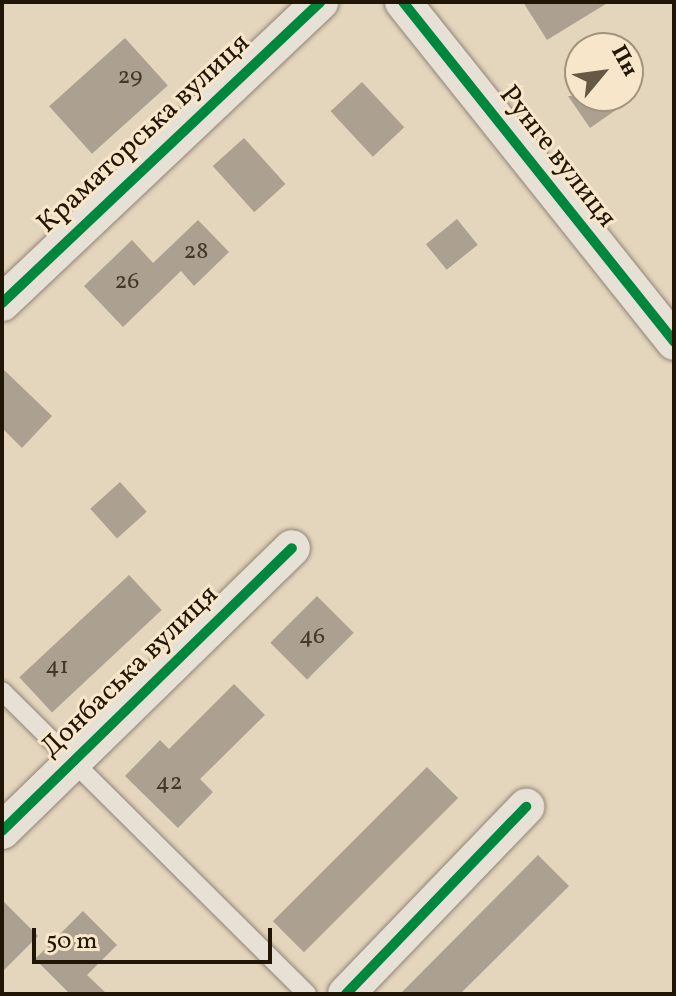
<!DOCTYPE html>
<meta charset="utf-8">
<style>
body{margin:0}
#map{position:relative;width:676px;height:996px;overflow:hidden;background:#e4d5bd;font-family:Vollkorn,serif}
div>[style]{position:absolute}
.building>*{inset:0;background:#aca191;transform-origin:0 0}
.roads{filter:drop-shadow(0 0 2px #8f8576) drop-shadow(0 0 2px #8f8576)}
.service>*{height:18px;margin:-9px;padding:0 9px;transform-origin:9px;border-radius:9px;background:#e7e0d5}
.minor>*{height:36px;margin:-18px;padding:0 18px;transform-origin:18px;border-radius:18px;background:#e7e0d5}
.cycleway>*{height:10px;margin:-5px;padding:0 5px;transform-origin:5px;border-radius:5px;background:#00873e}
span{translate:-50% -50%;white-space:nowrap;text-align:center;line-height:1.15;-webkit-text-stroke:6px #f7e6ca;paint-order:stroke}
.number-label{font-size:24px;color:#443929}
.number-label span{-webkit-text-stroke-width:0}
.street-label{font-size:28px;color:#211606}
.frame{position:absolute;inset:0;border:4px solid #211606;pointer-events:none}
.north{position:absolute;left:564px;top:32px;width:80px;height:80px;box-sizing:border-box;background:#f7e6ca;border:2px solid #a1937c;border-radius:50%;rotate:61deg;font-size:22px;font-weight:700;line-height:32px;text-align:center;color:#211606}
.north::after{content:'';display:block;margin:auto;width:28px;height:36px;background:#655946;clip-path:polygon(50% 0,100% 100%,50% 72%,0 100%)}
.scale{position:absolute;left:32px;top:928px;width:240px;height:36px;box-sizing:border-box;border:4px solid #211606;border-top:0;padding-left:10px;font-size:24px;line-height:28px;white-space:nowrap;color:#211606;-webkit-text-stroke:6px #f7e6ca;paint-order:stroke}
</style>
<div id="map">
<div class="building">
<i style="clip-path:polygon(523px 2px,609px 2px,547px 40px)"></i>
<i style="left:125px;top:38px;width:64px;height:102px;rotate:48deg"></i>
<i style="left:362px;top:82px;width:62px;height:43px;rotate:47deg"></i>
<i style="clip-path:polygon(568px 96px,636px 96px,590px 128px)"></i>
<i style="left:244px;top:138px;width:62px;height:42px;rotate:48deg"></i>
<i style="left:457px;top:219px;width:33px;height:40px;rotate:51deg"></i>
<i style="clip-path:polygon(198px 220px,229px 252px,194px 286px,181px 271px,123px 327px,84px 286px,132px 240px,153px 263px)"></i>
<i style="clip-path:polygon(2px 368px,52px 416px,22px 448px,2px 428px)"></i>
<i style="left:120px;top:482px;width:40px;height:40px;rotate:48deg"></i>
<i style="left:129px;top:575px;width:48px;height:150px;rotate:47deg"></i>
<i style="left:317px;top:596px;width:52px;height:66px;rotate:45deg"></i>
<i style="clip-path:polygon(234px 684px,265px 715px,200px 779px,213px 792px,178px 828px,125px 776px,160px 740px,169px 749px)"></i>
<i style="left:427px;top:767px;width:44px;height:218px;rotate:45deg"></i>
<i style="clip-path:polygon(538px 855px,569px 886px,460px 994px,400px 994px)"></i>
<i style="clip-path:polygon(2px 900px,38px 936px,2px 972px)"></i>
<i style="clip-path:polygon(83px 911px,117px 945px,87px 975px,107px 994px,70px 994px,35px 959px)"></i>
</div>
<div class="roads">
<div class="service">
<i style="left:2px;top:691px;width:430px;rotate:44.8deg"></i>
</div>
<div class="minor">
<i style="left:403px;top:2px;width:435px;rotate:51.4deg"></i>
<i style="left:2px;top:303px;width:438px;rotate:-43.4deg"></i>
<i style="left:2px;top:831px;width:405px;rotate:-44.3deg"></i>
<i style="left:346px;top:994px;width:260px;rotate:-46.1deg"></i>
</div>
</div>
<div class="cycleway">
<i style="left:403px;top:2px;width:435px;rotate:51.4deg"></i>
<i style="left:2px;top:303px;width:438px;rotate:-43.4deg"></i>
<i style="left:2px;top:831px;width:405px;rotate:-44.3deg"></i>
<i style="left:346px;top:994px;width:260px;rotate:-46.1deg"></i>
</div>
<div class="number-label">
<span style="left:130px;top:78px">29</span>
<span style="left:196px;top:253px">28</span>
<span style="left:127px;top:283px">26</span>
<span style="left:312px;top:638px">46</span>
<span style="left:57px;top:668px">41</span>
<span style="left:169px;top:784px">42</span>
</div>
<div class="street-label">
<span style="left:144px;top:134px;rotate:-43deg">Краматорська вулиця</span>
<span style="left:557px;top:157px;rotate:52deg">Рунге вулиця</span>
<span style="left:130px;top:672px;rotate:-44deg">Донбаська вулиця</span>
</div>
<div class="frame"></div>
<div class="north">Пн</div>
<div class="scale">50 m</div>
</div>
